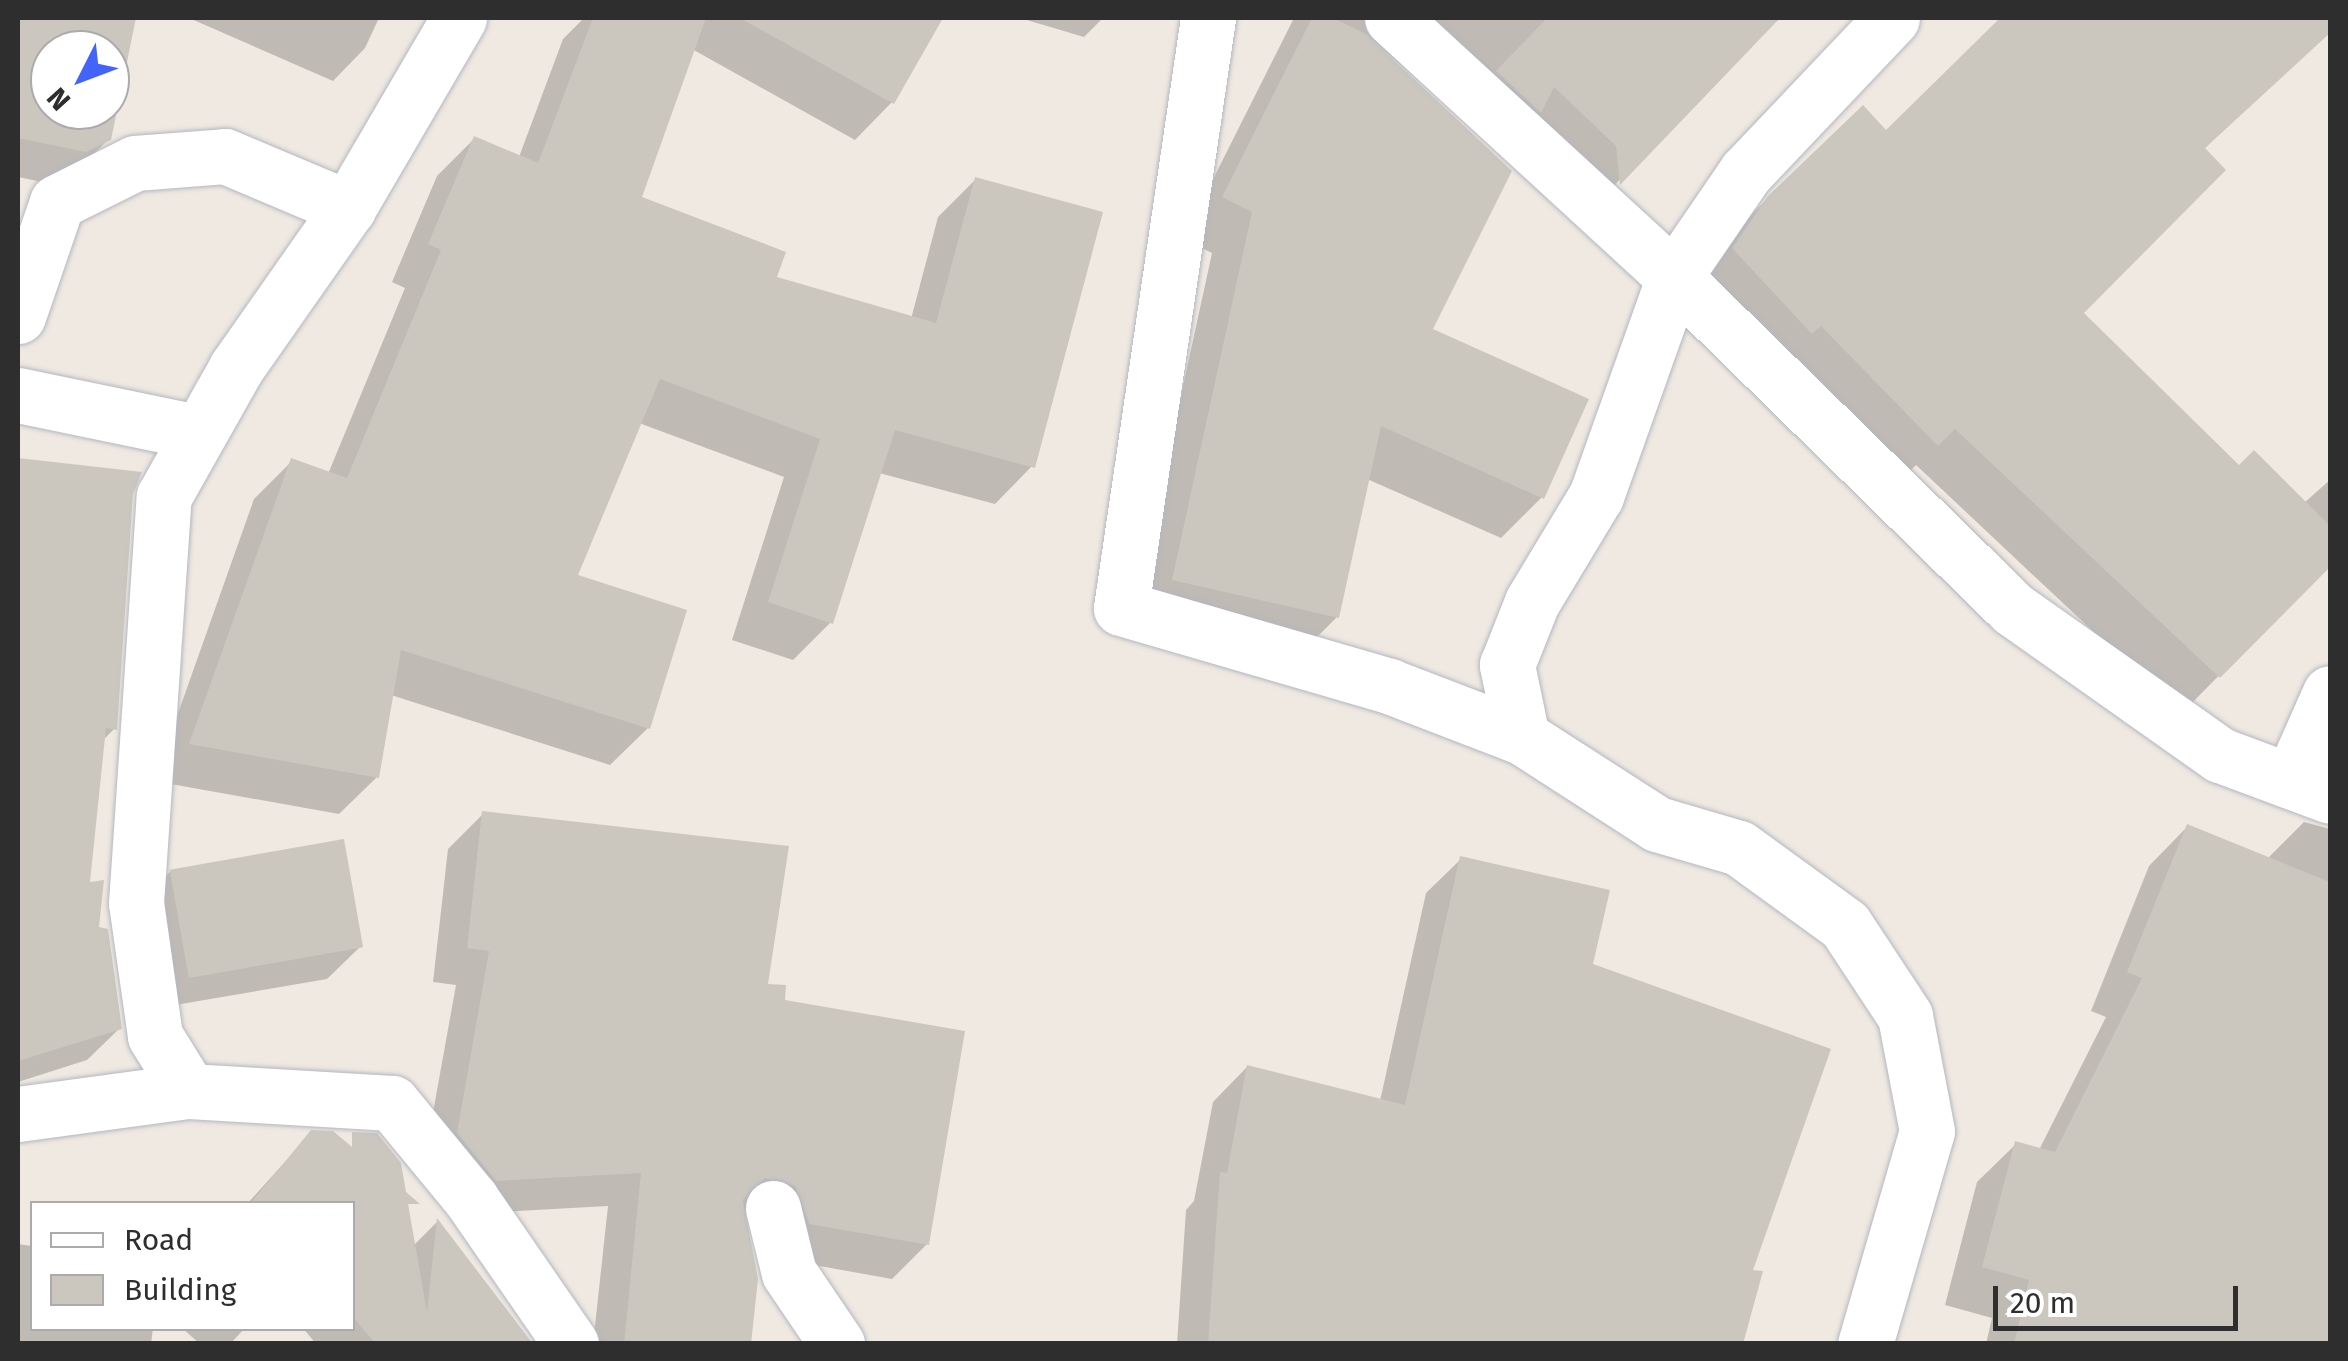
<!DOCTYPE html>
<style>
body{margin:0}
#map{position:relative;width:2348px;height:1361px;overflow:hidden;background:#efe9e1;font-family:"Fira Sans",sans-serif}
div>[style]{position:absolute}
.shadow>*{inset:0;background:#0003}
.building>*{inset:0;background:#cbc7bf;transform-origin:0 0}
.roads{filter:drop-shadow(0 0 2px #b4b7c1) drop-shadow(0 0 2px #b4b7c1)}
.minor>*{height:55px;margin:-27.5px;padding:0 27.5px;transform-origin:27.5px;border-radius:27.5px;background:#fff}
span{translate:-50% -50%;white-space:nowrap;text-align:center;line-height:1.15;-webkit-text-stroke:8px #fff;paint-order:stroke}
.frame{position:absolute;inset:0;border:20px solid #2e2e2e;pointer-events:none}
.legend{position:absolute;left:30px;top:1201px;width:325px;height:130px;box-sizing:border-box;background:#fff;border:2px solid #ababab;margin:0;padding:12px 18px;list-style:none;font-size:30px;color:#2e2e2e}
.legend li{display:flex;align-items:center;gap:20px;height:50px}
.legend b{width:50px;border:2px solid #ababab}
.north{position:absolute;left:30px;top:30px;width:100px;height:100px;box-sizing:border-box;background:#fff;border:2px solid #ababab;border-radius:50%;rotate:228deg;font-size:28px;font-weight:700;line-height:40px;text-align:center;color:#2e2e2e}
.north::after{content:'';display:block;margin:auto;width:35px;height:45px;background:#4264fb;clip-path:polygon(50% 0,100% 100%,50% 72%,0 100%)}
.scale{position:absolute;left:1993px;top:1286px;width:245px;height:45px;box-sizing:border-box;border:5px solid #2e2e2e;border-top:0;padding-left:12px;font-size:30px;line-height:35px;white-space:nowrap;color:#2e2e2e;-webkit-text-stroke:8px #fff;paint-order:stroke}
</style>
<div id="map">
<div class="shadow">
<i style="clip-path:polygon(evenodd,18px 18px,133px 18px,109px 139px,75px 172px,52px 184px,18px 177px,18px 18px,50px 50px,110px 50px,110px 110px,50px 110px,50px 50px)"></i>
<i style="clip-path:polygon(189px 18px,379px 18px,365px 48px,333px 81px)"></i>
<i style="clip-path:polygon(584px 18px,940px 18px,892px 102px,855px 140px,692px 49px,638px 199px,773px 279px,911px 319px,938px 217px,975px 180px,1032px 466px,995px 504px,879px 473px,831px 622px,793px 660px,732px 640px,784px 477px,639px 423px,575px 577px,648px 728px,610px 765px,391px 695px,377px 777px,339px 814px,154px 781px,254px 499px,292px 461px,328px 474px,405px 288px,392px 282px,437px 176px,474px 139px,519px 157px,563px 39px)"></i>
<i style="clip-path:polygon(1020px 18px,1103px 18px,1084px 37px)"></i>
<i style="clip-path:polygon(1294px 18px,1777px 18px,1595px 205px,1499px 152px,1366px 34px,1430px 330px,1542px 497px,1501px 538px,1367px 479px,1337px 617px,1296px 658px,1132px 621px,1212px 253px,1183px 239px)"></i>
<i style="clip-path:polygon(2003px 18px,2324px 18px,2330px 25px,2203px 150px,2080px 313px,2239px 469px,2304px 503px,2330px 480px,2330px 563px,2181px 714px,1916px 465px,1899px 481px,1696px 287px,1730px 236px,1769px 197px,1886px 133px)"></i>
<i style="clip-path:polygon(18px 460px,138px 474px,130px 493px,114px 729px,102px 741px,87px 885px,120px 1028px,87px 1060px,18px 1082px)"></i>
<i style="clip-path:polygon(483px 814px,782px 1002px,927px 1244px,892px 1279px,775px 1258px,747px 1212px,740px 1214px,749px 1344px,593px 1344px,608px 1206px,461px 1214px,423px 1168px,456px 985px,433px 982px,448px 849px)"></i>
<i style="clip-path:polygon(2304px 822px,2330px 829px,2330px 1344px,1986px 1344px,1992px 1318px,1945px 1305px,1977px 1182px,2016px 1144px,2039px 1150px,2106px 1017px,2091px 1011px,2149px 866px,2187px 827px,2267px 859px)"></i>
<i style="clip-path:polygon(1461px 859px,1590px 966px,1750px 1272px,1741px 1344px,1177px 1344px,1186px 1210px,1194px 1201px,1213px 1102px,1247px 1067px,1380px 1101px,1426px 893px)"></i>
<i style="clip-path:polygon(171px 871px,360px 947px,327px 979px,146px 1010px,138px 904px)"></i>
<i style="clip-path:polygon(312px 1132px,413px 1246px,437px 1222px,529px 1344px,316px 1344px,303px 1328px,352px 1328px,352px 1204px,247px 1204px)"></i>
<i style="clip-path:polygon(18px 1244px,32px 1246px,32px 1328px,153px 1328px,151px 1344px,18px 1344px)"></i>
<i style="clip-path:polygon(182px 1328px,245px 1328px,230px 1344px,200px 1344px)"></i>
</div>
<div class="building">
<i style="clip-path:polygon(evenodd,18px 18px,136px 18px,111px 140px,86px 152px,18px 138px,18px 18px,50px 50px,110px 50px,110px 110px,50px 110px,50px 50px)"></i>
<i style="clip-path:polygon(593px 18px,706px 18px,642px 197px,786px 252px,777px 277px,936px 323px,975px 177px,1103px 212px,1035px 468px,895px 430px,833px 624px,768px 602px,820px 439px,660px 379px,578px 575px,687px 610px,650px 729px,401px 650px,379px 778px,189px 744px,291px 458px,347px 478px,441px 250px,428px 244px,474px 136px,538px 163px)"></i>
<i style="clip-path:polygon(740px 18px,943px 18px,894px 104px)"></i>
<i style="clip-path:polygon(1312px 18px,1333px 18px,1366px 34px,1512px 171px,1433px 329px,1589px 399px,1544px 499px,1381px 426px,1339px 618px,1172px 580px,1252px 212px,1222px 197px)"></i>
<i style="clip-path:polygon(1547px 18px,1780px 18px,1620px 185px,1616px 146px,1554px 87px,1541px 113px,1496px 71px)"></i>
<i style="clip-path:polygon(2000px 18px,2330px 18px,2330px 33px,2205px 148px,2226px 170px,2084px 313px,2239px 465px,2254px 450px,2330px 526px,2330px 567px,2220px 678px,1955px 429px,1938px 446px,1821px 326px,1812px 334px,1732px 248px,1768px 196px,1863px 105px,1886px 130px)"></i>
<i style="clip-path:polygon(18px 458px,142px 472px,133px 494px,117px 730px,106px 728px,90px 882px,104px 880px,99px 927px,108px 929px,122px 1029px,18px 1061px)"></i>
<i style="clip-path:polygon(482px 811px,789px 846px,768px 984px,786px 985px,785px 1000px,965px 1031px,929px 1245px,809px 1224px,795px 1186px,765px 1178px,743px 1200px,758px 1279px,751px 1344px,624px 1344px,641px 1173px,496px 1181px,457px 1133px,489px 951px,467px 948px)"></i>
<i style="clip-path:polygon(2187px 824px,2330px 882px,2330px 1344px,2014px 1344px,2029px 1280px,1982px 1267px,2015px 1141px,2055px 1152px,2142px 978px,2127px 972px)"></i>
<i style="left:344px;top:839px;width:110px;height:177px;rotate:80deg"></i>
<i style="clip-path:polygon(1460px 856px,1610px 890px,1593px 964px,1831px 1049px,1753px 1270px,1763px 1271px,1743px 1344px,1208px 1344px,1220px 1172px,1227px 1173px,1247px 1065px,1405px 1105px)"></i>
<i style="clip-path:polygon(311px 1130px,333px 1131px,352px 1147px,352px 1132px,377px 1133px,401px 1163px,406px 1192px,420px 1204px,408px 1204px,427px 1312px,437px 1218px,533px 1344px,376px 1344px,352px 1316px,352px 1204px,250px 1204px)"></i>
</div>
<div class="roads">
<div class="minor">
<i style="left:1208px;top:18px;width:596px;rotate:98.39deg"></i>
<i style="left:1121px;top:608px;width:279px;rotate:16.2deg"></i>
<i style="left:1389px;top:686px;width:142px;rotate:21deg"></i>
<i style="left:1522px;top:737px;width:161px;rotate:32.8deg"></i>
<i style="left:1657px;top:824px;width:85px;rotate:16.3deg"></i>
<i style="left:1739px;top:848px;width:131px;rotate:36deg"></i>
<i style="left:1845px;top:925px;width:109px;rotate:56.6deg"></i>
<i style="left:1905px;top:1016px;width:117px;rotate:79.2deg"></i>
<i style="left:1927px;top:1131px;width:222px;rotate:106.2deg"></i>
<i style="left:1392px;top:18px;width:383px;rotate:42.6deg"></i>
<i style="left:1674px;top:277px;width:474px;rotate:44.4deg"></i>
<i style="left:2013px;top:609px;width:253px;rotate:35.2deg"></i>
<i style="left:2220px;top:755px;width:117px;rotate:20.4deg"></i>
<i style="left:18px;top:316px;width:120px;rotate:-71.1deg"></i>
<i style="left:57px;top:202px;width:87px;rotate:-26.6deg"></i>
<i style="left:135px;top:163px;width:90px;rotate:-4.4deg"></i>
<i style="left:225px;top:156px;width:134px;rotate:22.9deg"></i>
<i style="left:18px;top:395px;width:183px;rotate:11.7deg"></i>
<i style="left:1522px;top:737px;width:74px;rotate:-101.8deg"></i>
<i style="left:1507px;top:665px;width:68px;rotate:-68.4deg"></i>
<i style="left:1532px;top:602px;width:124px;rotate:-58.9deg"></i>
<i style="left:1596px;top:496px;width:232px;rotate:-70.4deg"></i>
<i style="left:1674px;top:277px;width:127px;rotate:-55.6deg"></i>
<i style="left:1746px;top:172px;width:212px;rotate:-46.5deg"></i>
<i style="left:2291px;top:781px;width:96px;rotate:-66.1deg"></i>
<i style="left:189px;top:1091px;width:65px;rotate:-121.7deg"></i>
<i style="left:155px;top:1036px;width:134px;rotate:-98.1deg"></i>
<i style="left:136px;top:903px;width:408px;rotate:-86.1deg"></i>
<i style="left:164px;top:496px;width:147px;rotate:-60.6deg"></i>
<i style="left:236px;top:368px;width:195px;rotate:-55deg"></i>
<i style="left:348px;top:208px;width:220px;rotate:-59.7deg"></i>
<i style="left:18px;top:1114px;width:173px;rotate:-7.7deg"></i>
<i style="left:189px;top:1091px;width:203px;rotate:3.4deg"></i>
<i style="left:392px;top:1103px;width:124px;rotate:50.5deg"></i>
<i style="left:471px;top:1199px;width:176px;rotate:55.4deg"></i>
<i style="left:773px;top:1208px;width:67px;rotate:76.2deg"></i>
<i style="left:789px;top:1273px;width:86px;rotate:55.9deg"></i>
</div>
</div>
<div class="frame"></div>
<ul class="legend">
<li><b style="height:12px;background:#fff"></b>Road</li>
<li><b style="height:28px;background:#cbc7bf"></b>Building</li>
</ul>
<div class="north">N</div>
<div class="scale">20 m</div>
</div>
